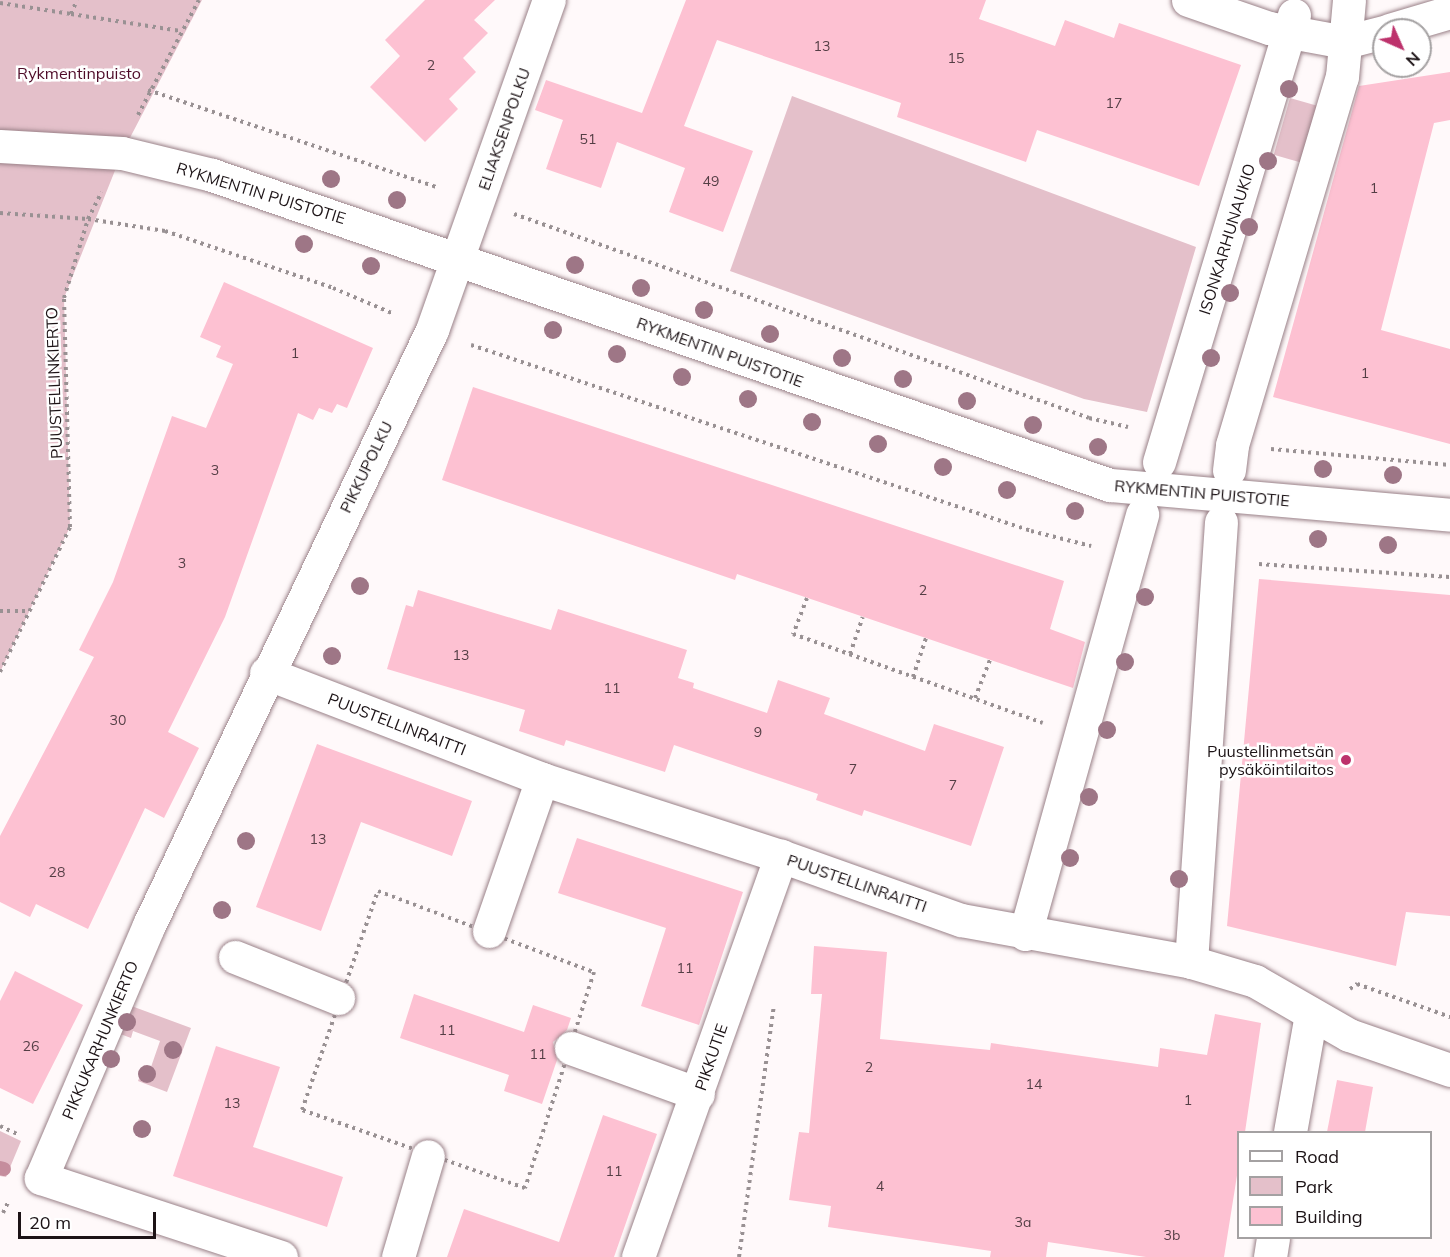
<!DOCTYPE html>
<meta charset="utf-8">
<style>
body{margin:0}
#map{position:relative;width:1450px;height:1257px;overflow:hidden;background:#fff9fa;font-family:Mulish,sans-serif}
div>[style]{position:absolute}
.green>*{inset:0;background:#e4c0ca;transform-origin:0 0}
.stream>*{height:14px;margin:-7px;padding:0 7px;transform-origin:7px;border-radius:7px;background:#c58d9d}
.building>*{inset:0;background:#fdc1d2}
.path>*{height:4px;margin-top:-2px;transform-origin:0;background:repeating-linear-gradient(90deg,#999193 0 3px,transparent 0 7.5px)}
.roads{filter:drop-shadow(0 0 2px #9a8188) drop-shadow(0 0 2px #9a8188)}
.minor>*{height:33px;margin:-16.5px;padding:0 16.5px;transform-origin:16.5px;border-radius:16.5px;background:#fff}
.trees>*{width:18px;height:18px;margin:-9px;border-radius:50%;background:#9e7686}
.dots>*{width:16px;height:16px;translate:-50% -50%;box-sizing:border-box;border:3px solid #fff;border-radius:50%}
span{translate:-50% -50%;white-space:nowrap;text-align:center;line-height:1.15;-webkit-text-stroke:5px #fff;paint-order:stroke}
.number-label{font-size:14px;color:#543e45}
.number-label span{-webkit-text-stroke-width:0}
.park-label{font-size:16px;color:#4e0b28}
.street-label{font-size:16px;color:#1c1316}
.poi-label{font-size:16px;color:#1c1316}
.right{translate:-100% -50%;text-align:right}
.legend{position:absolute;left:1237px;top:1131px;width:195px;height:108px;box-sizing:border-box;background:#fff;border:2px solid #a4a1a2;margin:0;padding:8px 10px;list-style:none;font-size:18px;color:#1c1316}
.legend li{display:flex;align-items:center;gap:12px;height:30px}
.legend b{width:30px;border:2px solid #a4a1a2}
.north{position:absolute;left:1372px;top:18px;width:60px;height:60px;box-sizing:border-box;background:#fff;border:2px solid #a4a1a2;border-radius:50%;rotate:135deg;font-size:16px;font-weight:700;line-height:24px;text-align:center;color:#1c1316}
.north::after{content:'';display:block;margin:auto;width:21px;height:27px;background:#bd326c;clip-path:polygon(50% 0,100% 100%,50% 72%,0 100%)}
.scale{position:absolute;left:18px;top:1212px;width:138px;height:27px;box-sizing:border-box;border:3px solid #1c1316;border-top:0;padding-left:8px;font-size:18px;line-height:21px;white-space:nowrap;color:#1c1316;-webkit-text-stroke:4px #fff;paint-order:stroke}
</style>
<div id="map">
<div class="green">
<i style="clip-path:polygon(0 0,202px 0,122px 153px,64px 298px,70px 527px,0 672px)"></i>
<i style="clip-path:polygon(792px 96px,1196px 247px,1147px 412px,1084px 399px,730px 271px)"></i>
<i style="left:1290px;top:98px;width:40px;height:59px;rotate:16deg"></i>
<i style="clip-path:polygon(126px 1004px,191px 1028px,167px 1092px,138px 1081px,144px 1065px,151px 1067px,160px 1041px,133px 1031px,131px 1038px,115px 1032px)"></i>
<i style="clip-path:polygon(0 1131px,21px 1141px,6px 1177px,0 1176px)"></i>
</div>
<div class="stream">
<i style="left:0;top:1168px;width:4px;rotate:14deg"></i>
</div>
<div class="building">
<i style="clip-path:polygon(425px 0,495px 0,474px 20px,488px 33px,463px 58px,476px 72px,449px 99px,458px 109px,425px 142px,370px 87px,400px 56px,385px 40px)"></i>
<i style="clip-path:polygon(686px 0,986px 0,979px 19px,1055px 46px,1065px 20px,1114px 38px,1119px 23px,1241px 65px,1199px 186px,1037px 130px,1026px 162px,897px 117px,901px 103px,717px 40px,684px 126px,753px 151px,723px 232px,669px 212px,685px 168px,617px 142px,601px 188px,546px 169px,563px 120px,535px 110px,546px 80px,642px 113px)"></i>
<i style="clip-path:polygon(1450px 72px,1450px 120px,1434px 123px,1381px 330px,1450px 349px,1450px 444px,1273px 397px,1359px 86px)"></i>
<i style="clip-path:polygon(224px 282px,373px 348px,347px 408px,337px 404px,332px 413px,319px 408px,313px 420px,298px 413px,225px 617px,168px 732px,199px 748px,164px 818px,145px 808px,88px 929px,36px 904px,30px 917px,0 902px,0 836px,94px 657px,79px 650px,113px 582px,172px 416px,206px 428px,233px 364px,216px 357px,221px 346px,200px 337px)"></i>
<i style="clip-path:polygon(473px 387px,1064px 581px,1050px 629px,1085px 642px,1073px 688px,737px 574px,735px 580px,442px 480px)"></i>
<i style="clip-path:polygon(1259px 579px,1450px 595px,1450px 916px,1406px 912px,1396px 966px,1227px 926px)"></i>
<i style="clip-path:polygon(418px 590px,551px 630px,558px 609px,687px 650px,678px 678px,694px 683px,693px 688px,767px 713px,778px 680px,830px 698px,824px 714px,925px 751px,934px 724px,1004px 747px,971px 846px,864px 810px,862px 816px,816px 800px,818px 794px,674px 745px,665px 772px,566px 740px,564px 746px,519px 731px,525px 710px,387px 669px,406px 605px,413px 607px)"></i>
<i style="clip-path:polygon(317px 744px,472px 801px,452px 856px,361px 822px,321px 931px,256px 907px)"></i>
<i style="clip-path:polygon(577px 838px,743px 892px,699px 1025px,641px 1006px,666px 928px,558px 893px)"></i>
<i style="clip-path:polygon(814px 946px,887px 952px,880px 1039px,990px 1050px,991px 1043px,1158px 1067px,1160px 1048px,1207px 1055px,1215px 1014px,1261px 1023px,1245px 1132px,1239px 1132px,1239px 1163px,1224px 1257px,1146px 1257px,1048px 1242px,1046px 1257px,990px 1257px,991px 1251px,828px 1227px,831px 1206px,789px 1200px,799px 1132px,809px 1133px,822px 994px,811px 994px)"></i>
<i style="clip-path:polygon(15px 971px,83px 1005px,33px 1104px,0 1088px,0 1001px)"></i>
<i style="clip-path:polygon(414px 994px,524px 1032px,533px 1005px,571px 1018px,567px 1030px,553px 1042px,557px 1060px,542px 1104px,504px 1091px,509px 1075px,400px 1038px)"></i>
<i style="clip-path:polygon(216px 1046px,280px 1067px,253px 1147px,343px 1177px,327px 1227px,173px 1176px)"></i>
<i style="clip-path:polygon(1337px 1080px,1373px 1087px,1365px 1132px,1327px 1132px)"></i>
<i style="clip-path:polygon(603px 1115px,657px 1134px,614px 1257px,447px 1257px,464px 1209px,559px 1242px)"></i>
</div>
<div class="path">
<i style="left:0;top:3px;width:72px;rotate:8.8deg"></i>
<i style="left:71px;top:14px;width:15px;rotate:-67deg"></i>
<i style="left:71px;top:14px;width:111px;rotate:8.8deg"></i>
<i style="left:148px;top:90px;width:307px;rotate:18.6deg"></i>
<i style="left:138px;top:115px;width:130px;rotate:-62.1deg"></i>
<i style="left:0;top:213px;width:88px;rotate:3.9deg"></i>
<i style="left:88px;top:219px;width:78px;rotate:8.9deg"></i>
<i style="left:165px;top:231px;width:177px;rotate:18.7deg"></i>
<i style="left:333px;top:288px;width:66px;rotate:23.1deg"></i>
<i style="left:514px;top:214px;width:610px;rotate:19.53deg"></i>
<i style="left:1089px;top:418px;width:40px;rotate:13deg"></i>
<i style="left:471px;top:345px;width:590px;rotate:18.37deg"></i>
<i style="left:1031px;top:531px;width:62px;rotate:14deg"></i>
<i style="left:1271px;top:449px;width:180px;rotate:5.1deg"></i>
<i style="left:1259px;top:564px;width:191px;rotate:3.9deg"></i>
<i style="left:807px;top:598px;width:39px;rotate:111deg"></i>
<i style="left:793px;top:634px;width:265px;rotate:19.6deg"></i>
<i style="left:0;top:611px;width:30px"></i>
<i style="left:850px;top:654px;width:39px;rotate:-71deg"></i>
<i style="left:0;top:672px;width:161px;rotate:-64.2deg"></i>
<i style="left:70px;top:527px;width:229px;rotate:-91.5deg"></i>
<i style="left:64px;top:298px;width:83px;rotate:-73.1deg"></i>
<i style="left:88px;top:219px;width:30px;rotate:-63deg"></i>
<i style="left:913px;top:677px;width:41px;rotate:-71.6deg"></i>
<i style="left:975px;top:698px;width:41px;rotate:-68.5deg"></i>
<i style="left:378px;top:891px;width:231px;rotate:20.6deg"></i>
<i style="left:594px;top:972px;width:227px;rotate:107.7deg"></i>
<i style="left:525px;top:1188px;width:236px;rotate:-160.7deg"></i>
<i style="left:302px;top:1110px;width:232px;rotate:-70.9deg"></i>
<i style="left:1350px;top:989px;width:9px;rotate:-36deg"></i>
<i style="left:1357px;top:984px;width:99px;rotate:19.5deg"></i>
<i style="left:0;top:1126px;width:19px;rotate:25deg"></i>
<i style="left:3px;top:1213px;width:14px;rotate:-65deg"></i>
<i style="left:739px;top:1257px;width:254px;rotate:-82.1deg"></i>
</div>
<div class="roads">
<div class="minor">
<i style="left:1188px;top:0;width:86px;rotate:19.1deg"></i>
<i style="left:1269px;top:28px;width:77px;rotate:10.4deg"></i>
<i style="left:1345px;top:42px;width:40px;rotate:-14.4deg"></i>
<i style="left:1389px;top:30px;width:64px;rotate:-16.4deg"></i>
<i style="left:0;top:146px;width:122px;rotate:3.3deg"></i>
<i style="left:122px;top:153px;width:93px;rotate:13.7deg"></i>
<i style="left:212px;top:175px;width:950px;rotate:19.05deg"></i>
<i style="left:1110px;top:485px;width:341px;rotate:5deg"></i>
<i style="left:1159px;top:462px;width:467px;rotate:-73.2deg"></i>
<i style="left:1229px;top:470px;width:25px;rotate:-83deg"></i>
<i style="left:1232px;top:445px;width:384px;rotate:-73.4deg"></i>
<i style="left:1342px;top:77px;width:77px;rotate:-84.8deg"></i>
<i style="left:266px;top:673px;width:296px;rotate:21deg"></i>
<i style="left:542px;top:779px;width:251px;rotate:17.9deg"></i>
<i style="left:781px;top:856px;width:191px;rotate:19.6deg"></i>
<i style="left:961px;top:920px;width:234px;rotate:10.3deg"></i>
<i style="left:1191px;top:962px;width:67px;rotate:16.5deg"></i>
<i style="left:1255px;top:981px;width:108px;rotate:29.9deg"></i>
<i style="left:1349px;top:1035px;width:107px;rotate:19.1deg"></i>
<i style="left:489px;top:931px;width:161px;rotate:-70.8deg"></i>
<i style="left:1025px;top:934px;width:436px;rotate:-74.4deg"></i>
<i style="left:235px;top:957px;width:111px;rotate:21.7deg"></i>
<i style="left:1191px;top:962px;width:441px;rotate:-86.1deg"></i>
<i style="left:571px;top:1048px;width:135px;rotate:19.9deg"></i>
<i style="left:1290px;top:1132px;width:120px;rotate:-79.9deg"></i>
<i style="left:281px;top:1257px;width:253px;rotate:-161.8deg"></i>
<i style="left:41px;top:1178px;width:275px;rotate:-66.9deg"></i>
<i style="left:149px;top:925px;width:659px;rotate:-64.56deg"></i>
<i style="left:432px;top:330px;width:350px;rotate:-70.5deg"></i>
<i style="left:398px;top:1257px;width:105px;rotate:-73.5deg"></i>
<i style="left:638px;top:1257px;width:426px;rotate:-70.4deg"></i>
<i style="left:1270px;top:1257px;width:19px;rotate:-81deg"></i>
</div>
</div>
<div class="trees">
<i style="left:1289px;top:89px"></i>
<i style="left:1268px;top:161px"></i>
<i style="left:331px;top:179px"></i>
<i style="left:397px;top:200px"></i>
<i style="left:1249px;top:227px"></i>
<i style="left:304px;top:244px"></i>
<i style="left:575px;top:265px"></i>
<i style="left:371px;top:266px"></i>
<i style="left:641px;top:288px"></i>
<i style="left:1230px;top:293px"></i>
<i style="left:704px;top:310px"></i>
<i style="left:553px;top:330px"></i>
<i style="left:770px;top:334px"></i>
<i style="left:617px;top:354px"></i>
<i style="left:842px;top:358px"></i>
<i style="left:1211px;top:358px"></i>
<i style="left:682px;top:377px"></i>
<i style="left:903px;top:379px"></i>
<i style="left:748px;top:399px"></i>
<i style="left:967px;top:401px"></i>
<i style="left:812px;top:422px"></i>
<i style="left:1033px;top:425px"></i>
<i style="left:878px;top:444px"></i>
<i style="left:1098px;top:447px"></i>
<i style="left:943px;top:467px"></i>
<i style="left:1323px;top:469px"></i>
<i style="left:1393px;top:475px"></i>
<i style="left:1007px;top:490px"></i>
<i style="left:1075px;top:511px"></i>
<i style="left:1318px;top:539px"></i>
<i style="left:1388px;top:545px"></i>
<i style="left:360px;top:586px"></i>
<i style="left:1145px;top:597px"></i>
<i style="left:332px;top:656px"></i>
<i style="left:1125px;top:662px"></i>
<i style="left:1107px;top:730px"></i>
<i style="left:1089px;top:797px"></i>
<i style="left:246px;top:841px"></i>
<i style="left:1070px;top:858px"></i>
<i style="left:1179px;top:879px"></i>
<i style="left:222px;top:910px"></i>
<i style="left:127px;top:1022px"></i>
<i style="left:173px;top:1050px"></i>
<i style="left:111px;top:1059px"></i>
<i style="left:147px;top:1074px"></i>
<i style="left:142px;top:1129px"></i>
</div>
<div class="dots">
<i style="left:1346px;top:760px;background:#bd326c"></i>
</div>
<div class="number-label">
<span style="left:822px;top:46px">13</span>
<span style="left:956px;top:58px">15</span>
<span style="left:431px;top:65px">2</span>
<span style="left:1114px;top:103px">17</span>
<span style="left:588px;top:139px">51</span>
<span style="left:711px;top:181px">49</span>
<span style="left:1374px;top:188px">1</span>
<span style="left:295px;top:353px">1</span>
<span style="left:1365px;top:373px">1</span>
<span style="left:215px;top:470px">3</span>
<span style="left:182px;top:563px">3</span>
<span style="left:923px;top:590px">2</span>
<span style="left:461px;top:655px">13</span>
<span style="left:612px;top:688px">11</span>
<span style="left:118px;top:720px">30</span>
<span style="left:758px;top:732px">9</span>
<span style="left:853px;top:769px">7</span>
<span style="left:953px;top:785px">7</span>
<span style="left:318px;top:839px">13</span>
<span style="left:57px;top:872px">28</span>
<span style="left:685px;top:968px">11</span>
<span style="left:447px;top:1030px">11</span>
<span style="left:31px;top:1046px">26</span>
<span style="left:538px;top:1054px">11</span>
<span style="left:869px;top:1067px">2</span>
<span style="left:1034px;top:1084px">14</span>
<span style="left:1188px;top:1100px">1</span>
<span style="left:232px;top:1103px">13</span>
<span style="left:614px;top:1171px">11</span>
<span style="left:880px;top:1186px">4</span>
<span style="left:1023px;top:1222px">3a</span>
<span style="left:1172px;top:1235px">3b</span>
</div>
<div class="park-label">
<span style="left:79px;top:73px">Rykmentinpuisto</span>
</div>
<div class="street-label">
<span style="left:504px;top:129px;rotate:-71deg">ELIAKSENPOLKU</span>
<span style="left:261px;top:193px;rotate:17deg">RYKMENTIN PUISTOTIE</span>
<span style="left:1227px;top:239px;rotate:-73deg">ISONKARHUNAUKIO</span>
<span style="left:720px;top:352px;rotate:20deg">RYKMENTIN PUISTOTIE</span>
<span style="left:54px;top:383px;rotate:-92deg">PUUSTELLINKIERTO</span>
<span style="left:366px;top:467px;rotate:-64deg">PIKKUPOLKU</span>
<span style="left:1202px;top:493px;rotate:5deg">RYKMENTIN PUISTOTIE</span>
<span style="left:397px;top:724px;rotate:21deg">PUUSTELLINRAITTI</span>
<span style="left:857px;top:883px;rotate:19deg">PUUSTELLINRAITTI</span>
<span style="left:100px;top:1040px;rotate:-67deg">PIKKUKARHUNKIERTO</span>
<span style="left:711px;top:1057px;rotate:-71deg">PIKKUTIE</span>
</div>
<div class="poi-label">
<span class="right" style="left:1334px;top:760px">Puustellinmetsän<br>pysäköintilaitos</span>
</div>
<ul class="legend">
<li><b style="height:8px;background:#fff"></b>Road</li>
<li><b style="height:16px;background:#e4c0ca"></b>Park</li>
<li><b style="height:16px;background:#fdc1d2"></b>Building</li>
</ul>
<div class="north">N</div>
<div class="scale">20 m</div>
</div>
